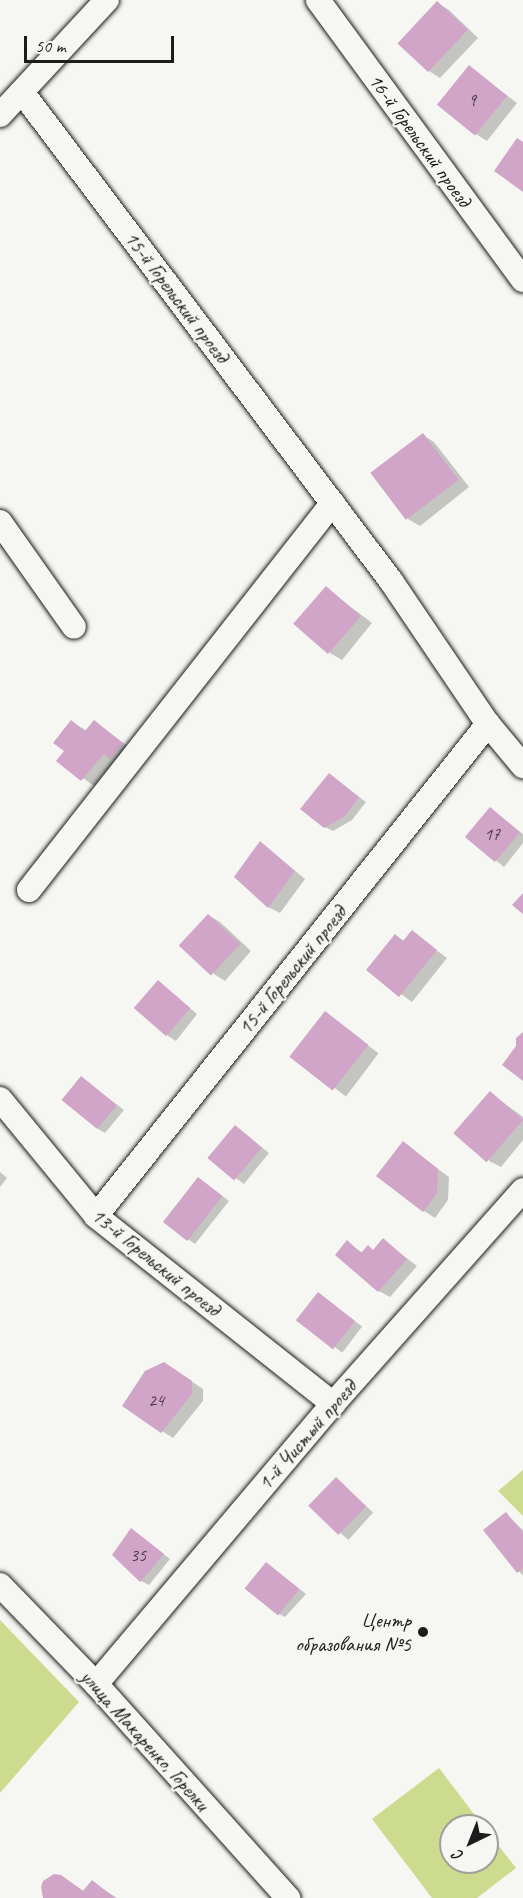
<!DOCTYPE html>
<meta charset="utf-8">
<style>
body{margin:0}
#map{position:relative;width:523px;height:1898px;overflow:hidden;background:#f6f6f2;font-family:Caveat,sans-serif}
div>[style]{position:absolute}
.green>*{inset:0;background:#ccdb8e}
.shadow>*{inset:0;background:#0003;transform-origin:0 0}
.building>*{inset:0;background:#d1a5c8;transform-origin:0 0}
.roads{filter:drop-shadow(0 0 2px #1c1c1c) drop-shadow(0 0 2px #1c1c1c)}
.minor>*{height:24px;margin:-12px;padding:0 12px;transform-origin:12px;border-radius:12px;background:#f6f6f2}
.dots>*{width:16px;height:16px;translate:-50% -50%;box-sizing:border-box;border:3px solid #f6f6f2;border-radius:50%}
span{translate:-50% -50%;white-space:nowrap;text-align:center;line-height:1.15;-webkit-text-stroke:4.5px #f6f6f2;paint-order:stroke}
.number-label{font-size:18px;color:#493e47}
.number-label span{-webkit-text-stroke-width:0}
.street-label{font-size:21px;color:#1c1c1c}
.poi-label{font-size:21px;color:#1c1c1c}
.right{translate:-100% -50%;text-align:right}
.north{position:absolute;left:439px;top:1814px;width:60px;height:60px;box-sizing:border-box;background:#f6f6f2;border:2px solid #9f9f9c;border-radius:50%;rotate:223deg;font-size:16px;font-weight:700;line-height:24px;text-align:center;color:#1c1c1c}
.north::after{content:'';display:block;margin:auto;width:21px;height:27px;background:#1c1c1c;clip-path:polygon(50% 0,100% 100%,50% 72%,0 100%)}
.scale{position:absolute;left:24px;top:36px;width:150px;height:27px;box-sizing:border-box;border:3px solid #1c1c1c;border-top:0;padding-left:8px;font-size:18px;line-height:21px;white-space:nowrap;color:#1c1c1c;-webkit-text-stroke:4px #f6f6f2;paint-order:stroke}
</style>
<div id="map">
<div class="green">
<i style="clip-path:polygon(523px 1470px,523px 1516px,498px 1491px)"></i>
<i style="clip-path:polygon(0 1620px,79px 1702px,0 1793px)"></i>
<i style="clip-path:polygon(439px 1768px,483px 1826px,451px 1826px,451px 1862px,487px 1862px,487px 1831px,516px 1868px,477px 1898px,432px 1898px,372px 1819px)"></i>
</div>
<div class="shadow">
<i style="clip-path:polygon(437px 3px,449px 10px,478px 38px,440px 78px,429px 71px,399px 43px)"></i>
<i style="clip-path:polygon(469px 67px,517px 103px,487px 141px,476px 134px)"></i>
<i style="clip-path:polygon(423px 435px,434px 442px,469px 487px,420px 526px,408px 519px)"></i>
<i style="clip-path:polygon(326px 588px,372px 623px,342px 660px,330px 653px)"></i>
<i style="clip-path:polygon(72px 722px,87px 731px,94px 722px,133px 750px,122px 764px,115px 760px,94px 786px,58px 760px,66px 751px)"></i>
<i style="clip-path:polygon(329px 775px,366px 802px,352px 820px,333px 831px,325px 827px)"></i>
<i style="clip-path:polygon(490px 809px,523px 834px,523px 843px,504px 867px,466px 836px)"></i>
<i style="clip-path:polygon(261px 843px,305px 879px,280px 913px,268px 907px)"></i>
<i style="clip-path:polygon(208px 915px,220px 922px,251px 951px,225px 981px,214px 974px)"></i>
<i style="clip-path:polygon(412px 932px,447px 958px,412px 1002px,368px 970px,395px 936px,405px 941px)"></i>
<i style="clip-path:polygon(158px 982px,197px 1014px,176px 1041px,168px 1036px)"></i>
<i style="left:325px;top:1013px;width:67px;height:54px;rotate:37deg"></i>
<i style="clip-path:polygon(81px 1078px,124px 1110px,105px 1133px,98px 1129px)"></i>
<i style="clip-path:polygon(490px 1093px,523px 1117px,523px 1140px,501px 1167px,489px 1161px)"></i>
<i style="clip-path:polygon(243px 1132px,269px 1153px,244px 1184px,210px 1159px)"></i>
<i style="clip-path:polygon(403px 1143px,449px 1177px,448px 1200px,435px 1218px,424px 1211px)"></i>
<i style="clip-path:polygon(0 1172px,7px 1178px,0 1187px)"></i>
<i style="clip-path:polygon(206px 1184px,229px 1201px,195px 1244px,188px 1239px)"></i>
<i style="clip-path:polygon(383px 1240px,417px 1266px,390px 1297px,379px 1291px,347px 1242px,363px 1253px,368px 1247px,374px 1251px)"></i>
<i style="left:319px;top:1294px;width:54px;height:33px;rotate:37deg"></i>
<i style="clip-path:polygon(176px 1371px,203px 1389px,203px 1401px,173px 1438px,162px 1431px)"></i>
<i style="left:336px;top:1479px;width:50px;height:37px;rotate:42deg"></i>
<i style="clip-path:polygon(506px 1514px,523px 1530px,523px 1575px,518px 1571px)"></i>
<i style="clip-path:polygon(139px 1535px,170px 1559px,149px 1585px,141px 1581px)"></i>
<i style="clip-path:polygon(267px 1564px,306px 1594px,285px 1617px,277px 1613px)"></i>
<i style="clip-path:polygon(61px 1876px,85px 1892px,92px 1882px,117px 1898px,45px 1898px)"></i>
</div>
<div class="building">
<i style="left:437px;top:1px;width:42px;height:58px;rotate:43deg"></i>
<i style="left:469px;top:65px;width:49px;height:51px;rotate:39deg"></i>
<i style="clip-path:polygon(517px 138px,523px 142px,523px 192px,494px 171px)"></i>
<i style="left:423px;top:433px;width:59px;height:66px;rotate:53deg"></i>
<i style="left:326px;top:586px;width:46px;height:50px;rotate:41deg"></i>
<i style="clip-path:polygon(71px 720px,85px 731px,94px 720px,123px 743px,110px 759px,104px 754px,81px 781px,56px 761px,64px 751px,53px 743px)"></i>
<i style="clip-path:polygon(329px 773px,359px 797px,345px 816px,324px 828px,300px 809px)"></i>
<i style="left:490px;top:807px;width:39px;height:39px;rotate:40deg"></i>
<i style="clip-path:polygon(260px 841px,295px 871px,268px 908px,234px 877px)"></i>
<i style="clip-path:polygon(523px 893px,523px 914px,512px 905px)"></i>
<i style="left:208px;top:914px;width:44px;height:43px;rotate:43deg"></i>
<i style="clip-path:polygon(412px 930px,437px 950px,399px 997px,366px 970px,395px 934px,403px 941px)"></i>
<i style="left:158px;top:980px;width:43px;height:37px;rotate:41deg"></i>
<i style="left:325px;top:1011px;width:55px;height:58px;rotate:38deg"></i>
<i style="clip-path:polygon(523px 1032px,523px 1081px,502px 1065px,516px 1046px,516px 1038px)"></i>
<i style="left:81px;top:1076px;width:46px;height:31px;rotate:39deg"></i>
<i style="left:490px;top:1091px;width:44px;height:56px;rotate:41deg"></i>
<i style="left:235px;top:1125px;width:35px;height:43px;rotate:40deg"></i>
<i style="clip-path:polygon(403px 1141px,438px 1169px,437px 1193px,423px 1212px,376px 1176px)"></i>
<i style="left:198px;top:1177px;width:31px;height:57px;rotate:38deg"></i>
<i style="clip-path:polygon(383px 1238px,407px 1259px,378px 1292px,335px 1255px,347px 1240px,361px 1253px,368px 1245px,373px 1250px)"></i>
<i style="left:318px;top:1292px;width:47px;height:36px;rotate:38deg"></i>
<i style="clip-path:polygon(164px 1362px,192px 1381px,192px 1394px,161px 1433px,122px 1406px,145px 1371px)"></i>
<i style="left:336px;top:1477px;width:42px;height:40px;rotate:44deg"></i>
<i style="clip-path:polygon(506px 1512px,523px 1533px,523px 1568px,517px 1573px,483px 1530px)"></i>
<i style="clip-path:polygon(131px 1528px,164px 1554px,140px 1582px,112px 1555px)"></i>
<i style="left:266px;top:1562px;width:43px;height:34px;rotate:39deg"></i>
<i style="clip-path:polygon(54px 1874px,61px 1875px,83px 1891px,92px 1880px,115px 1898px,43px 1898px,41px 1887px,43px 1881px)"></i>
</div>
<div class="roads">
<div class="minor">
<i style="left:318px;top:0;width:347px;rotate:53.8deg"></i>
<i style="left:22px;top:92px;width:613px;rotate:52.96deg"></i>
<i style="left:391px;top:581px;width:173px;rotate:55.9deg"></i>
<i style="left:488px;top:724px;width:629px;rotate:128.55deg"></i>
<i style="left:0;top:115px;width:157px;rotate:-47.1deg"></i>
<i style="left:0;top:522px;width:128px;rotate:54.8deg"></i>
<i style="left:488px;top:724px;width:55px;rotate:50.2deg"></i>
<i style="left:29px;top:890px;width:492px;rotate:-51.9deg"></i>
<i style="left:0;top:1099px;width:151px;rotate:50.6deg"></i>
<i style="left:96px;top:1216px;width:303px;rotate:38.4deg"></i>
<i style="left:0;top:1585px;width:138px;rotate:45.9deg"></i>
<i style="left:96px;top:1684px;width:288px;rotate:48.1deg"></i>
<i style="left:96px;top:1684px;width:367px;rotate:-49.8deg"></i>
<i style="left:333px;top:1404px;width:286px;rotate:-48.4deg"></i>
</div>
</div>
<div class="dots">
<i style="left:423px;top:1632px;background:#1c1c1c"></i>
</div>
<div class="number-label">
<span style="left:472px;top:100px">9</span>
<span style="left:492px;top:834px">17</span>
<span style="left:156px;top:1400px">24</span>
<span style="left:138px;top:1555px">35</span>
</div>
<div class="street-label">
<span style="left:420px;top:140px;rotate:54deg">16-й Горельский проезд</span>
<span style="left:177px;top:297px;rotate:53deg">15-й Горельский проезд</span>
<span style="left:292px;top:970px;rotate:-51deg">15-й Горельский проезд</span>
<span style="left:156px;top:1262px;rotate:39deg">13-й Горельский проезд</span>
<span style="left:307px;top:1435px;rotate:-49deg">1-й Чистый проезд</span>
<span style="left:145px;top:1740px;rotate:48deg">улица Макаренко, Горелки</span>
</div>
<div class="poi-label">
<span class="right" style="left:411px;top:1632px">Центр<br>образования №5</span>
</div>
<div class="north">С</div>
<div class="scale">50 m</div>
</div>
